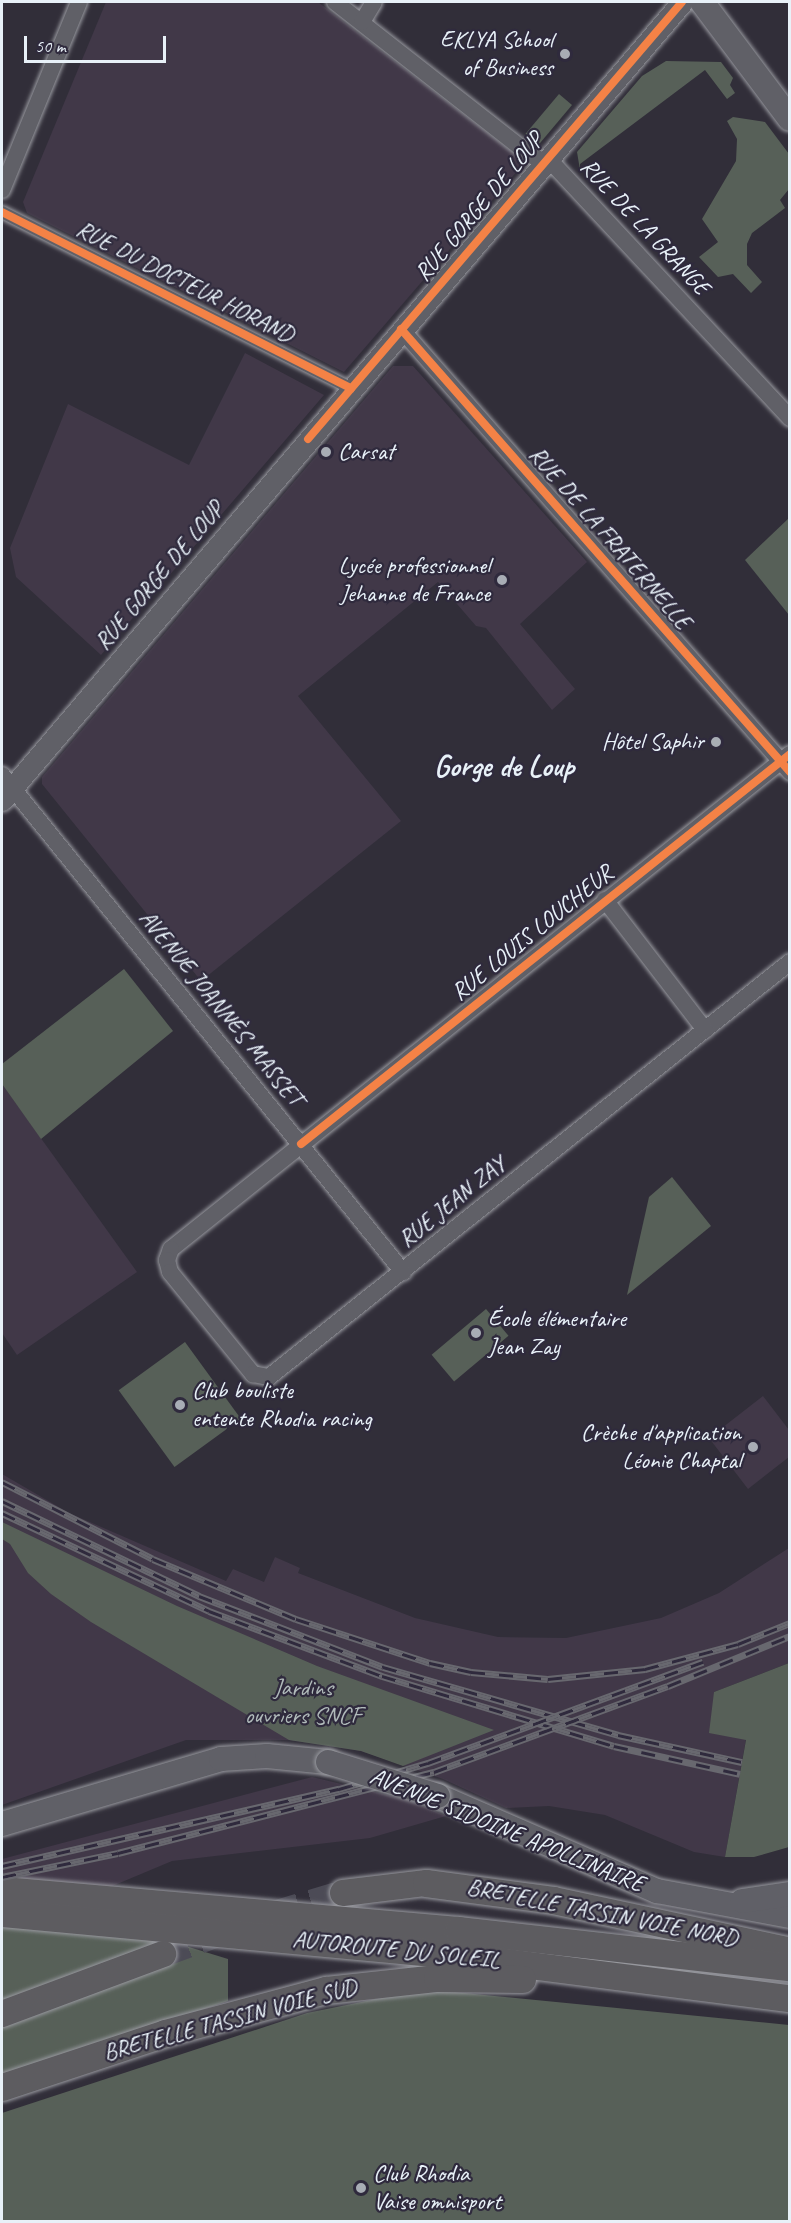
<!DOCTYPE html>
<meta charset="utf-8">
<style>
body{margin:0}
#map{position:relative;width:791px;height:2223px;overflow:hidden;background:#312e39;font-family:Caveat,sans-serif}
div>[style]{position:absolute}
.built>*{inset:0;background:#413848}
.green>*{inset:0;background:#576058;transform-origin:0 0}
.primary-tunnel>*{height:26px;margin-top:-13px;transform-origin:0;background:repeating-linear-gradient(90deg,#4c4b56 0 26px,transparent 0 39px)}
.roads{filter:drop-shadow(0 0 2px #98999f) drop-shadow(0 0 2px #98999f)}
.pedestrian>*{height:12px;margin:-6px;padding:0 6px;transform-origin:6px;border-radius:6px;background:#606067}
.minor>*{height:16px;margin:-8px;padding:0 8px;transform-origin:8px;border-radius:8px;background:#606067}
.tertiary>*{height:21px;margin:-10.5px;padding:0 10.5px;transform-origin:10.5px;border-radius:10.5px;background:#606067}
.secondary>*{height:24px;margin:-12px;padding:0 12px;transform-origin:12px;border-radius:12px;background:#606067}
.primary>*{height:26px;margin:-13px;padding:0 13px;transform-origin:13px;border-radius:13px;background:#5d5c60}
.trunk>*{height:27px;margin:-13.5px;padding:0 13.5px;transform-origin:13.5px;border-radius:13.5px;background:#5d5c60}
.rail>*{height:7px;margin-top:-3.5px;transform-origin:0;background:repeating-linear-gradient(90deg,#2f2a3d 0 14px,#68686f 0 28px);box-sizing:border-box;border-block:2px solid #68686f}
.bridges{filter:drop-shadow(0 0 2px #98999f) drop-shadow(0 0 2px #98999f)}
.secondary-bridge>*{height:24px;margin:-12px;padding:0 12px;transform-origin:12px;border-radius:12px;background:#606067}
.cycleway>*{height:8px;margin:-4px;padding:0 4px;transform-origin:4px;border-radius:4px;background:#f48246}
.dots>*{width:16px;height:16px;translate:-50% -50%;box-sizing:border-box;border:3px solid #2f2a3d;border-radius:50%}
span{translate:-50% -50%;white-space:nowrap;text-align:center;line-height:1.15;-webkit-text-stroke:4.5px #2f2a3d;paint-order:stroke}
.poi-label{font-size:24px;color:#e8f1f8}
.right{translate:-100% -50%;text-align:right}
.left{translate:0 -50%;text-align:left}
.street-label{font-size:24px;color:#e8f1f8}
.park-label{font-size:24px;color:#b0baba}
.district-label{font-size:30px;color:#e8f1f8;font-weight:700}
.frame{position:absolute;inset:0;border:3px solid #e8f1f8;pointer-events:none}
.scale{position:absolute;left:24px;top:36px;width:142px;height:27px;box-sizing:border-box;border:3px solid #e8f1f8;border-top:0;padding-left:8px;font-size:18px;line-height:21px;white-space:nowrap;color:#e8f1f8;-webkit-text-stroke:4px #2f2a3d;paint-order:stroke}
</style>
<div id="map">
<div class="built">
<i style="clip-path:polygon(106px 2px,318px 2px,525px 162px,344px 372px,27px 213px,23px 202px)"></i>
<i style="clip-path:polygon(245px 353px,324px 395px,101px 655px,16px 577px,10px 548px,68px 404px,189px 465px)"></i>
<i style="clip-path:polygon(393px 366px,413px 366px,587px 562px,520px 624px,575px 689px,552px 710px,486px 628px,476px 626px,438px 582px,298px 696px,401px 821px,201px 981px,42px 784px,42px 777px)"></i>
<i style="clip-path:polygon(2px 1084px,137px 1272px,17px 1355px,2px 1333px)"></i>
<i style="clip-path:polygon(763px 1396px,789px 1430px,789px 1457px,748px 1489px,709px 1438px)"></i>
<i style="clip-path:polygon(2px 1474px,69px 1513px,226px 1581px,233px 1569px,264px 1582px,275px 1557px,300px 1568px,298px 1573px,415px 1618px,498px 1637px,566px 1638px,661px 1618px,719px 1593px,789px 1548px,789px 1663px,714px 1692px,746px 1739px,725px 1857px,694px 1852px,605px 1815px,549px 1806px,506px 1808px,443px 1779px,361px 1751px,289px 1740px,186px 1740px,2px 1805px)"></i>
<i style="clip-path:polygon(312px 1777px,408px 1800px,446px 1816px,370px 1838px,172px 1861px,110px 1887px,2px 1922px,2px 1859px)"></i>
</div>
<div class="green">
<i style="clip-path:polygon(666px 61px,721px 62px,733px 78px,730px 85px,735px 93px,727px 99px,705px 70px,580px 164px,580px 170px,577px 152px,642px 76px)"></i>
<i style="left:559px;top:94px;width:17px;height:52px;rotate:40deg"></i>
<i style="clip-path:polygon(733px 117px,765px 122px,789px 154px,789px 189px,780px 200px,785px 208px,752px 233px,747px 244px,747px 265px,762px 282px,751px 293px,733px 274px,718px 277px,699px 257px,718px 242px,702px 219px,736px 161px,737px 139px,727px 121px)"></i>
<i style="clip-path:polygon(789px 518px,789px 615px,745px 560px)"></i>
<i style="clip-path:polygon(124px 969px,173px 1031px,41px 1139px,2px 1084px,2px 1064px)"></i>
<i style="clip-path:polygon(672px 1177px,711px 1226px,627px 1295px,649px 1197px)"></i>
<i style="left:486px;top:1309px;width:35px;height:71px;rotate:50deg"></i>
<i style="left:185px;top:1342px;width:95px;height:82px;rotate:54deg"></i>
<i style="clip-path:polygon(2px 1522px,177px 1606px,317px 1666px,494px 1730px,403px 1766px,361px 1751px,289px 1740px,91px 1622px,51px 1594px,28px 1573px,10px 1544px,2px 1539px)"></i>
<i style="clip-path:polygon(789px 1663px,789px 1847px,754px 1857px,725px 1857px,746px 1740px,709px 1733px,714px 1692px)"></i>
<i style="clip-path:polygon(2px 1922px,163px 1939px,228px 1959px,228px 2001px,2px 2076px)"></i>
<i style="clip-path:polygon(444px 1991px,789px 2025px,789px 2221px,2px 2221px,2px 2113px,307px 2013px,391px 1996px)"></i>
</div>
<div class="primary-tunnel">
<i style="left:274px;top:1914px;width:72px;rotate:-16.9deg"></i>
<i style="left:163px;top:1954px;width:64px;rotate:-20.1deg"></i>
</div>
<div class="roads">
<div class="pedestrian">
<i style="left:2px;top:212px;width:391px;rotate:26.8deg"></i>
</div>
<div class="minor">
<i style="left:335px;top:2px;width:248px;rotate:38.1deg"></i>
<i style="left:530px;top:155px;width:27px;rotate:24deg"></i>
<i style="left:555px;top:166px;width:345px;rotate:47deg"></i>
<i style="left:362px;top:22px;width:23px;rotate:-59deg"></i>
<i style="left:2px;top:190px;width:203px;rotate:-67.7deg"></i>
<i style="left:401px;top:329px;width:590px;rotate:48.71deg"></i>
<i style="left:790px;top:754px;width:793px;rotate:141.35deg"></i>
<i style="left:171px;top:1249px;width:12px;rotate:110deg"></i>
<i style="left:167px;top:1260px;width:12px;rotate:76deg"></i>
<i style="left:170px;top:1272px;width:132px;rotate:50.9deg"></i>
<i style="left:253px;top:1374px;width:16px;rotate:11deg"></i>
<i style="left:269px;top:1377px;width:666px;rotate:-38.54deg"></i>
<i style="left:2px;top:775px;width:639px;rotate:51.1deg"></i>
<i style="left:605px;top:900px;width:164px;rotate:52.4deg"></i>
</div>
<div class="tertiary">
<i style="left:2px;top:800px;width:1048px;rotate:-49.56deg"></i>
</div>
<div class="secondary">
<i style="left:702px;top:2px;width:146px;rotate:53.1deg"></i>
<i style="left:438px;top:1796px;width:239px;rotate:23.5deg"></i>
<i style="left:657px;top:1891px;width:135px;rotate:10.6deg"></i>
<i style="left:2px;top:1824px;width:228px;rotate:-16.5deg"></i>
<i style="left:221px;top:1759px;width:46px;rotate:-3.7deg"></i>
<i style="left:267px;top:1756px;width:61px;rotate:5.6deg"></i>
<i style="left:742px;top:1901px;width:49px;rotate:-8.3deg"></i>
</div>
<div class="primary">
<i style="left:343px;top:1893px;width:84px;rotate:-6.9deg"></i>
<i style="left:2px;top:2014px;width:172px;rotate:-20.4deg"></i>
</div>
<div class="trunk">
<i style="left:426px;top:1883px;width:128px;rotate:7.6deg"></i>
<i style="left:553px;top:1900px;width:242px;rotate:12.1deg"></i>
<i style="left:2px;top:1890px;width:458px;rotate:5deg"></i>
<i style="left:458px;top:1930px;width:334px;rotate:6.4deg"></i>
<i style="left:2px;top:1913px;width:452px;rotate:5.3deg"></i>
<i style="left:452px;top:1955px;width:341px;rotate:7.3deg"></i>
<i style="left:2px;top:2087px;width:172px;rotate:-18.3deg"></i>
<i style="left:165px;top:2033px;width:167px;rotate:-15deg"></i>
<i style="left:326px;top:1990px;width:112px;rotate:-6.2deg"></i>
<i style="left:437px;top:1978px;width:85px;rotate:0.7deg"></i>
</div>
</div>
<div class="rail">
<i style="left:2px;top:1482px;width:169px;rotate:27deg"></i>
<i style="left:153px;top:1559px;width:155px;rotate:22.8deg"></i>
<i style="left:296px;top:1619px;width:141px;rotate:18.2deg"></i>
<i style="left:430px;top:1663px;width:42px;rotate:12.4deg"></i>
<i style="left:471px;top:1672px;width:77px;rotate:5.2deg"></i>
<i style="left:548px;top:1679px;width:98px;rotate:-5.9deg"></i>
<i style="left:645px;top:1669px;width:96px;rotate:-15deg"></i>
<i style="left:738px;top:1644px;width:56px;rotate:-22deg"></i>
<i style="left:2px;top:1501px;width:219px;rotate:25.7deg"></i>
<i style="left:199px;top:1596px;width:197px;rotate:21.1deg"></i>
<i style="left:383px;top:1667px;width:245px;rotate:16.1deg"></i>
<i style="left:618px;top:1735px;width:127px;rotate:12.3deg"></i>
<i style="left:2px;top:1513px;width:229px;rotate:25.3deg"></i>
<i style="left:209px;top:1611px;width:185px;rotate:20.6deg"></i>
<i style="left:382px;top:1676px;width:242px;rotate:16.8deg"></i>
<i style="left:614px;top:1746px;width:129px;rotate:12.5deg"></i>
<i style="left:2px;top:1866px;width:346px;rotate:-12.9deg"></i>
<i style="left:339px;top:1789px;width:93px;rotate:-16.3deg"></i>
<i style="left:428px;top:1763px;width:293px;rotate:-20.2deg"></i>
<i style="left:2px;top:1877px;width:118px;rotate:-11.7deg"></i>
<i style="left:118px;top:1853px;width:326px;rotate:-14.4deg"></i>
<i style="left:434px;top:1772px;width:249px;rotate:-20.2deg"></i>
<i style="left:668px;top:1686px;width:132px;rotate:-22.3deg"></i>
</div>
<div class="bridges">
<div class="secondary-bridge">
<i style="left:328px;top:1762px;width:115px;rotate:17.2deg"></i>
</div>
</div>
<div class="cycleway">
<i style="left:2px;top:212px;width:391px;rotate:26.8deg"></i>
<i style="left:401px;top:329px;width:590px;rotate:48.71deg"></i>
<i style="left:308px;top:439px;width:575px;rotate:-49.44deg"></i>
<i style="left:301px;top:1144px;width:625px;rotate:-38.57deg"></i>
</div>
<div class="dots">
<i style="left:565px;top:54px;background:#a8adb5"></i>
<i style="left:326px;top:452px;background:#a8adb5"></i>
<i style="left:502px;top:580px;background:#a8adb5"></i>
<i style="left:716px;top:742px;background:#a8adb5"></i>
<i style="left:476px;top:1333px;background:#a8adb5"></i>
<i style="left:180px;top:1405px;background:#a8adb5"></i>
<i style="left:753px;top:1447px;background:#a8adb5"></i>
<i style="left:361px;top:2188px;background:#a8adb5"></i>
</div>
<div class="poi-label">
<span class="right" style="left:553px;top:54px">EKLYA School<br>of Business</span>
<span class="left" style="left:338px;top:452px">Carsat</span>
<span class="right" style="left:490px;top:580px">Lycée professionnel<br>Jehanne de France</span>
<span class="right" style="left:704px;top:742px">Hôtel Saphir</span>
<span class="left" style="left:488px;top:1333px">École élémentaire<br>Jean Zay</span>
<span class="left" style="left:192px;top:1405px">Club bouliste<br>entente Rhodia racing</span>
<span class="right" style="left:741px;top:1447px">Crèche d'application<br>Léonie Chaptal</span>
<span class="left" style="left:373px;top:2188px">Club Rhodia<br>Vaise omnisport</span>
</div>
<div class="street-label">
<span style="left:479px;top:207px;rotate:-50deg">RUE GORGE DE LOUP</span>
<span style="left:645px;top:227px;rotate:47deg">RUE DE LA GRANGE</span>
<span style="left:185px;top:282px;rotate:27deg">RUE DU DOCTEUR HORAND</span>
<span style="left:610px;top:538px;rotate:49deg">RUE DE LA FRATERNELLE</span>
<span style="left:159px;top:576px;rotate:-50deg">RUE GORGE DE LOUP</span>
<span style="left:532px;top:933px;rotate:-39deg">RUE LOUIS LOUCHEUR</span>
<span style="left:221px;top:1008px;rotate:51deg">AVENUE JOANNÈS MASSET</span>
<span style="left:452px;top:1202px;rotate:-39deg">RUE JEAN ZAY</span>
<span style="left:507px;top:1830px;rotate:22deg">AVENUE SIDOINE APOLLINAIRE</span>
<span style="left:602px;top:1913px;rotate:11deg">BRETELLE TASSIN VOIE NORD</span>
<span style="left:396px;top:1950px;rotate:6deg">AUTOROUTE DU SOLEIL</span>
<span style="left:230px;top:2020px;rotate:-15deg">BRETELLE TASSIN VOIE SUD</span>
</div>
<div class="park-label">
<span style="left:303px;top:1702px">Jardins<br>ouvriers SNCF</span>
</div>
<div class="district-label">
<span style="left:504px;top:766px">Gorge de Loup</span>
</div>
<div class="frame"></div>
<div class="scale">50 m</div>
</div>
